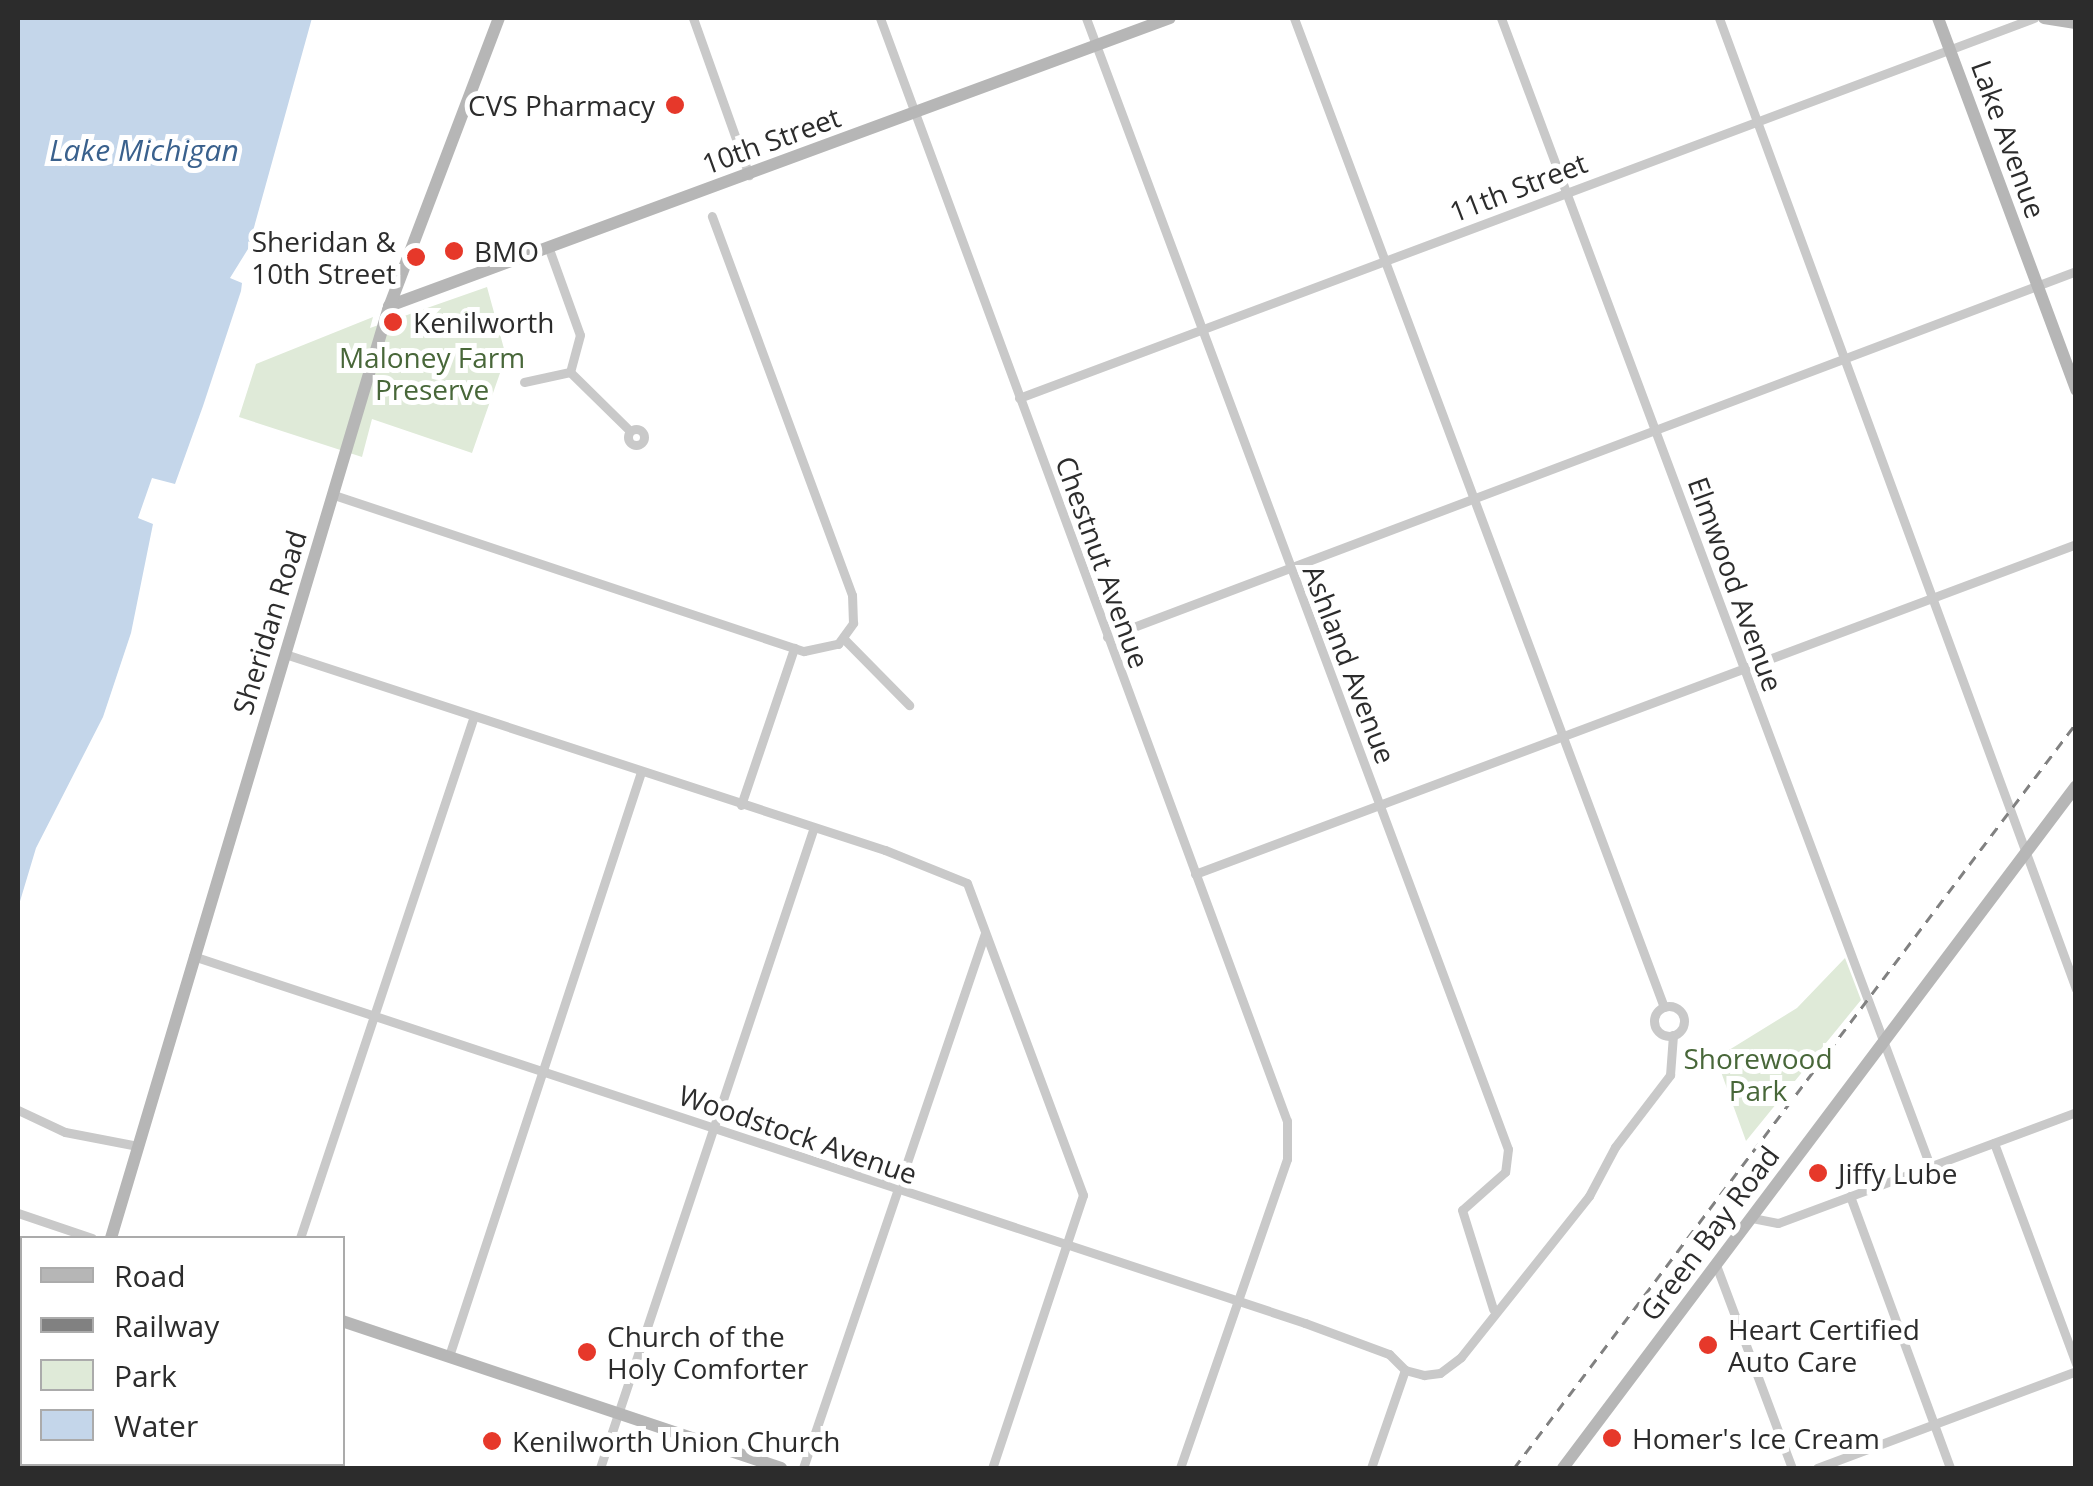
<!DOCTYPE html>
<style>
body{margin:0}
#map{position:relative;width:2093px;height:1486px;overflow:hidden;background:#fff;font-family:"Open Sans",sans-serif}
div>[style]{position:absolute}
.green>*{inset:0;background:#dfead8}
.water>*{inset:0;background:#c4d6ea}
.stream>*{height:2.5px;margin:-1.25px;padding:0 1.25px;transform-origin:1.25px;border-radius:1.25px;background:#c4d6ea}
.street>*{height:9px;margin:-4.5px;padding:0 4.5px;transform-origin:4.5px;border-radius:4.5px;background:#c9c9c9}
.street>.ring{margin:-4.5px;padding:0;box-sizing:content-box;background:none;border:9px solid #c9c9c9;border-radius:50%}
.secondary>*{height:12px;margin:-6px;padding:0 6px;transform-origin:6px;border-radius:6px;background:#b6b6b6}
.rail>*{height:2.5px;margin-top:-1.25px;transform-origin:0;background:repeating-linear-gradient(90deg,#818181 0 10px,transparent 0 18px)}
.dots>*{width:28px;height:28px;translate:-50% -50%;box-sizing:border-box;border:5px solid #fff;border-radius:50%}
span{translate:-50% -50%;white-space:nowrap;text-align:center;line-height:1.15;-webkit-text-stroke:10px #fff;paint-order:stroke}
.poi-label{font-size:28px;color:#2c2c2c}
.right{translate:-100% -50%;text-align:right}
.left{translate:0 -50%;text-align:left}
.street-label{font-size:28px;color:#2c2c2c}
.park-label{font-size:28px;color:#486739}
.water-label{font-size:30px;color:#3a618d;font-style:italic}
.frame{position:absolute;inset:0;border:20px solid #2c2c2c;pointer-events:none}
.legend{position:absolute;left:20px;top:1236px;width:325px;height:230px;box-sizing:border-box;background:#fff;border:2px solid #ababab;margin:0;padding:12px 18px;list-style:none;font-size:30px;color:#2c2c2c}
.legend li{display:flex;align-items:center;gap:20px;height:50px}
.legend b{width:50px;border:2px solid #ababab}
</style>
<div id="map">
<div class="green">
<i style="clip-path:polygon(487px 287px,506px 356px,472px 453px,372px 419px,362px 457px,239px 417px,256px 364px,373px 317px,370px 328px)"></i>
<i style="clip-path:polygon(1845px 958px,1861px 1000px,1746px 1141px,1716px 1058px,1797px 1008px)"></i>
</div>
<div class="water">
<i style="clip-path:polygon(18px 18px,312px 18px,248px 249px,230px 278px,242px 283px,241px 291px,203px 406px,175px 484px,152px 478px,138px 518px,153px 524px,131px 633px,103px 717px,36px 848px,18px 908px)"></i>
</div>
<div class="stream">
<i style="left:18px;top:1316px;width:4px;rotate:14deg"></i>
</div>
<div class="street">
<i style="left:693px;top:18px;width:167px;rotate:70.4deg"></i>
<i style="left:880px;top:18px;width:1176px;rotate:69.75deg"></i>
<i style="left:1287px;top:1121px;width:38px;rotate:90deg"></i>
<i style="left:1287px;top:1159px;width:327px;rotate:109.1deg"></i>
<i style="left:1086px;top:18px;width:1207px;rotate:69.54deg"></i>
<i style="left:1508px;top:1149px;width:23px;rotate:97deg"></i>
<i style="left:1505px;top:1172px;width:57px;rotate:138.5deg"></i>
<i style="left:1462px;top:1210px;width:104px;rotate:72.6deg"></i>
<i style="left:1294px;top:18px;width:1056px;rotate:69.49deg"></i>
<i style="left:1501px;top:18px;width:1226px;rotate:69.51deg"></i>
<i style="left:1719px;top:18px;width:1035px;rotate:69.81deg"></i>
<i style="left:549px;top:249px;width:91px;rotate:70.2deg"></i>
<i style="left:580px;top:335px;width:38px;rotate:105deg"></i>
<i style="left:570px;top:372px;width:84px;rotate:44.5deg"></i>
<i style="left:524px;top:382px;width:47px;rotate:-12.3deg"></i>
<i style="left:1019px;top:398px;width:1084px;rotate:-20.53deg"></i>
<i class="ring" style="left:628px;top:429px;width:7px;height:7px"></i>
<i style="left:334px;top:495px;width:495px;rotate:18.4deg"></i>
<i style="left:804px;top:651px;width:35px;rotate:-12deg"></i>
<i style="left:838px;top:644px;width:26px;rotate:-54deg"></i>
<i style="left:853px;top:623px;width:28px;rotate:-92deg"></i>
<i style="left:852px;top:595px;width:404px;rotate:-110.3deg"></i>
<i style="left:1107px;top:637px;width:1036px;rotate:-20.69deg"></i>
<i style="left:844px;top:639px;width:93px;rotate:45.4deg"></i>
<i style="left:285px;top:654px;width:631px;rotate:18.09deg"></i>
<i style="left:885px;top:850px;width:88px;rotate:21.9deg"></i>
<i style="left:967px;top:883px;width:333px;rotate:69.6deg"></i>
<i style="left:1083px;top:1195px;width:288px;rotate:108.4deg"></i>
<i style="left:741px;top:805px;width:166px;rotate:-71.3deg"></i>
<i style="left:1195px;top:874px;width:941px;rotate:-20.53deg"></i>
<i style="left:193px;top:956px;width:1171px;rotate:18.26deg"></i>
<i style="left:1305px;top:1323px;width:90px;rotate:20.3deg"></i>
<i style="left:1389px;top:1354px;width:23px;rotate:45deg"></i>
<i style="left:1405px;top:1370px;width:20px;rotate:15deg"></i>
<i style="left:1424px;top:1375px;width:16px;rotate:-7deg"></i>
<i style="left:1440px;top:1373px;width:26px;rotate:-37deg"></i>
<i style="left:1461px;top:1357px;width:206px;rotate:-51.5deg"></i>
<i style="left:1589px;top:1196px;width:55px;rotate:-62deg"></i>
<i style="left:1615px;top:1147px;width:91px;rotate:-52.6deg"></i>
<i style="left:1670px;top:1075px;width:40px;rotate:-85.7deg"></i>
<i class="ring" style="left:1654px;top:1006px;width:21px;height:21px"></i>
<i style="left:18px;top:1110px;width:52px;rotate:25.1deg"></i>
<i style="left:65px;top:1132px;width:74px;rotate:10.9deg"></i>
<i style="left:1994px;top:1143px;width:236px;rotate:69.6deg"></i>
<i style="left:1850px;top:1196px;width:290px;rotate:69.8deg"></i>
<i style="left:18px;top:1213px;width:78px;rotate:18.7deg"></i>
<i style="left:1752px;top:1218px;width:26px;rotate:11deg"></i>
<i style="left:1778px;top:1223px;width:318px;rotate:-20.4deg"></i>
<i style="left:300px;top:1238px;width:550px;rotate:-71.57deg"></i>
<i style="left:1716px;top:1265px;width:217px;rotate:69.5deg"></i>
<i style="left:449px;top:1356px;width:615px;rotate:-71.8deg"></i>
<i style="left:18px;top:1387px;width:4px;rotate:27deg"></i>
<i style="left:600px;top:1468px;width:673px;rotate:-71.54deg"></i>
<i style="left:803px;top:1468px;width:565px;rotate:-71.21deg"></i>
<i style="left:1371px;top:1468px;width:104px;rotate:-70.9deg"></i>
<i style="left:1817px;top:1468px;width:277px;rotate:-20.5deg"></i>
</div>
<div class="secondary">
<i style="left:1938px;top:18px;width:397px;rotate:69.6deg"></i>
<i style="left:2044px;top:18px;width:32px;rotate:9deg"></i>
<i style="left:389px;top:306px;width:832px;rotate:-20.24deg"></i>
<i style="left:111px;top:1238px;width:968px;rotate:-73.38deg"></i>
<i style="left:388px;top:310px;width:312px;rotate:-69.2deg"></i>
<i style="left:342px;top:1321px;width:463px;rotate:18.5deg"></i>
<i style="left:47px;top:1468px;width:4px;rotate:-76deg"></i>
<i style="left:1563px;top:1468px;width:853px;rotate:-53.05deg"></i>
</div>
<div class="rail">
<i style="left:1514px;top:1468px;width:933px;rotate:-52.97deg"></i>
</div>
<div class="dots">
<i style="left:675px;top:105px;background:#e6382a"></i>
<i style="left:454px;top:251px;background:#e6382a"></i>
<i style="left:416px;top:257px;background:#e6382a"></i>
<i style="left:393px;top:322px;background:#e6382a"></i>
<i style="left:1818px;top:1173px;background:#e6382a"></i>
<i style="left:1708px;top:1345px;background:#e6382a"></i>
<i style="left:587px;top:1352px;background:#e6382a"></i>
<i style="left:1612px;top:1438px;background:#e6382a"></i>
<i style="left:492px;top:1441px;background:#e6382a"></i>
</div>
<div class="poi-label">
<span class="right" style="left:655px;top:105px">CVS Pharmacy</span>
<span class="right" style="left:396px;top:257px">Sheridan &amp;<br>10th Street</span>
<span class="left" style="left:474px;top:251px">BMO</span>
<span class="left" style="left:413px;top:322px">Kenilworth</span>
<span class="left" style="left:1838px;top:1173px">Jiffy Lube</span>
<span class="left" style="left:1728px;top:1345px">Heart Certified<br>Auto Care</span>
<span class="left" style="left:607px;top:1352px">Church of the<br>Holy Comforter</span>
<span class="left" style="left:1632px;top:1438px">Homer's Ice Cream</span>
<span class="left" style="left:512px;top:1441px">Kenilworth Union Church</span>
</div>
<div class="street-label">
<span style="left:2009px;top:139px;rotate:70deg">Lake Avenue</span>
<span style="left:771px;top:140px;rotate:-20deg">10th Street</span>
<span style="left:1518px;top:187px;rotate:-21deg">11th Street</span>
<span style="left:1103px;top:562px;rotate:70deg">Chestnut Avenue</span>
<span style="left:1736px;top:584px;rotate:70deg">Elmwood Avenue</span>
<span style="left:269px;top:622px;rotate:-73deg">Sheridan Road</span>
<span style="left:1350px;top:664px;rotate:69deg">Ashland Avenue</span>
<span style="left:798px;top:1134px;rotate:19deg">Woodstock Avenue</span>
<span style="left:1709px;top:1233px;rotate:-53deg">Green Bay Road</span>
</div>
<div class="park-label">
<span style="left:432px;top:373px">Maloney Farm<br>Preserve</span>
<span style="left:1758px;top:1074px">Shorewood<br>Park</span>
</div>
<div class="water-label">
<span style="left:144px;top:150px">Lake Michigan</span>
</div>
<div class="frame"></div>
<ul class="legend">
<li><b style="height:12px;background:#b6b6b6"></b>Road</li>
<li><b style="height:12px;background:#818181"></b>Railway</li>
<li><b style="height:28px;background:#dfead8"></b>Park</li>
<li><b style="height:28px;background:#c4d6ea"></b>Water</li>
</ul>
</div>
